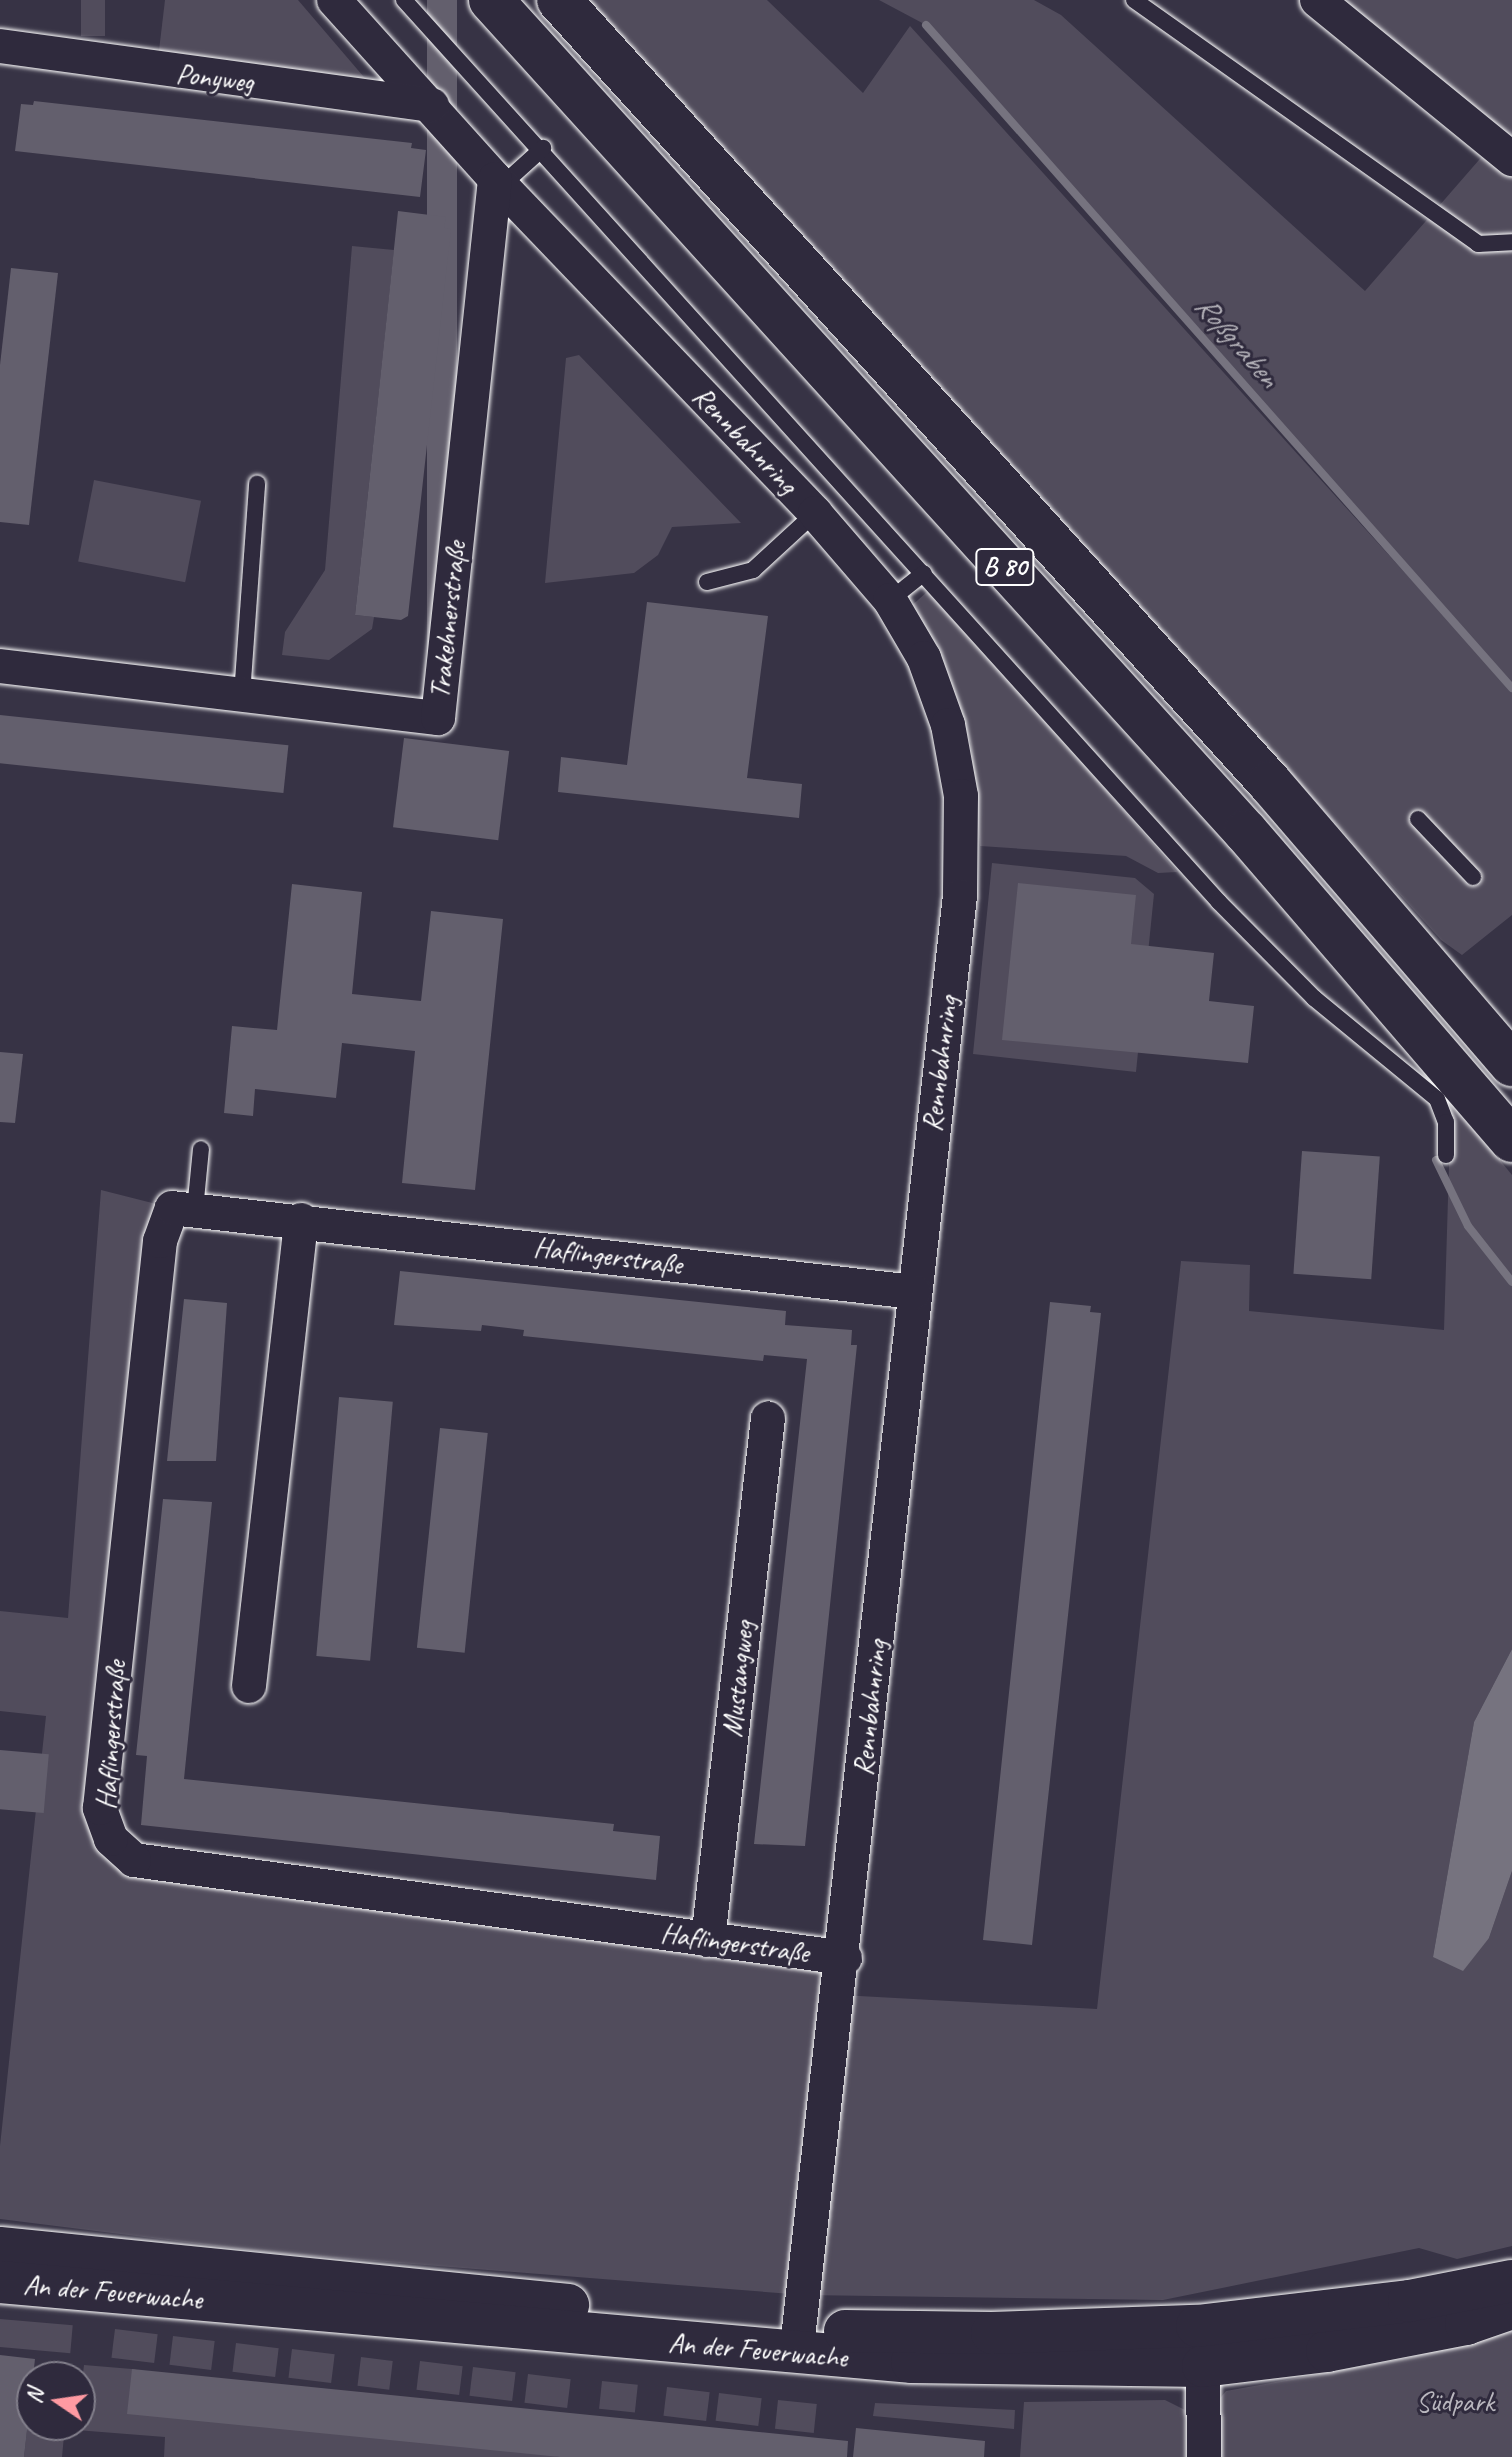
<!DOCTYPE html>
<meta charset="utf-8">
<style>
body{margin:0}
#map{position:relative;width:1512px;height:2457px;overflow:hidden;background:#373345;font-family:Caveat,sans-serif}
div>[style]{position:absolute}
.green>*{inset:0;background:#514c5c;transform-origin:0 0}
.water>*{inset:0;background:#76737f}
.stream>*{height:8px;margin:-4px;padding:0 4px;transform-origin:4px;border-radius:4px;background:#76737f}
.building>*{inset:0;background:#635f6d;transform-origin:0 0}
.roads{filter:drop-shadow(0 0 2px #fff) drop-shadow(0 0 2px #fff)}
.service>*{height:16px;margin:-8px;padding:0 8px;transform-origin:8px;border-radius:8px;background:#2f2a3d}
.minor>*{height:34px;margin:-17px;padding:0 17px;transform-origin:17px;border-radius:17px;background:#2f2a3d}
.tertiary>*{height:42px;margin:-21px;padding:0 21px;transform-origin:21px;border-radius:21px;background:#2f2a3d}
.trunk>*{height:44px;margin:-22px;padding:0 22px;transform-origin:22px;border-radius:22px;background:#2f2a3d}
span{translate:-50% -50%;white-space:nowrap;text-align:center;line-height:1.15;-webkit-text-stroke:6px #2f2a3d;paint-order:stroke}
.shield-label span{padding:2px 6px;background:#2f2a3d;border:2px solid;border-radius:6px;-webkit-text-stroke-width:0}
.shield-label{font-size:26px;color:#fff;font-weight:700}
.street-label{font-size:28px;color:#fff}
.park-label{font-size:28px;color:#b9b7be}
.water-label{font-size:30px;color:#b4b2b9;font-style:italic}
.north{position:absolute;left:16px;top:2361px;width:80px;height:80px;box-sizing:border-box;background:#2f2a3d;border:2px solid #827f8b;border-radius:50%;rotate:283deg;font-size:22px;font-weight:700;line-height:32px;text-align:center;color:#fff}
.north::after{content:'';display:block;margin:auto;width:28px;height:36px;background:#ff9aa2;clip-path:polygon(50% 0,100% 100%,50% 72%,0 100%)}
</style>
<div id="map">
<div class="green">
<i style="left:81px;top:0;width:24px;height:36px"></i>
<i style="clip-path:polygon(165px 0,298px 0,369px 83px,158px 59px)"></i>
<i style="clip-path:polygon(558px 0,767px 0,863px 93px,910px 26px,1512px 691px,1512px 915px,1462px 955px,1441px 940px,962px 410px)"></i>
<i style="clip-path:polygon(879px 0,1034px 0,1061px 15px,1365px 291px,1492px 145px,1512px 161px,1512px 687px,926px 25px)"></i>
<i style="clip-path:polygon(1321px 0,1512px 0,1512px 159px)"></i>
<i style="clip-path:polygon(352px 246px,394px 250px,355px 615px,374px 617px,372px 629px,329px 660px,282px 655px,285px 632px,325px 570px)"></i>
<i style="clip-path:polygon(579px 355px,741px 523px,672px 527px,658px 555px,634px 573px,545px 583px,566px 358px)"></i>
<i style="left:94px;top:480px;width:109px;height:83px;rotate:11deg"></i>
<i style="clip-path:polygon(928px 591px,1086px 767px,1177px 872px,1158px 873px,1126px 856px,980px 846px,971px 744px,938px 646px,909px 608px)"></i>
<i style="clip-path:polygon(992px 863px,1135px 878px,1154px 894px,1136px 1072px,973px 1054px)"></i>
<i style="clip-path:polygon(1451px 1100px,1512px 1175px,1512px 1649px,1474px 1722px,1433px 1957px,1489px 1938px,1512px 1871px,1512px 2246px,1457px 2259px,1419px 2248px,1163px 2300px,804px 2295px,273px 2253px,0 2219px,0 2146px,46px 1716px,0 1711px,0 1611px,68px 1618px,101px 1190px,172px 1208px,100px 1808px,134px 1860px,845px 1958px,841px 1995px,1097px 2009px,1181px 1261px,1250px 1265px,1249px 1311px,1444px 1330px)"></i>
<i style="left:0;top:2319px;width:73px;height:28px;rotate:5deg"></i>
<i style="left:115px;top:2329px;width:43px;height:29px;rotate:7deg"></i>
<i style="clip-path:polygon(1512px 2329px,1512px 2457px,1020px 2457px,1024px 2402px,1165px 2400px,1203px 2419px,1226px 2391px,1408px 2358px)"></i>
<i style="left:173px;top:2336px;width:42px;height:29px;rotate:7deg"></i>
<i style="left:236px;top:2343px;width:43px;height:29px;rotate:7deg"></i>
<i style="left:292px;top:2349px;width:43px;height:29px;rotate:7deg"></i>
<i style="left:361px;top:2357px;width:32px;height:29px;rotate:7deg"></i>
<i style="left:420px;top:2361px;width:43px;height:29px;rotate:7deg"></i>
<i style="clip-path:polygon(84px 2365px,132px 2369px,560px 2457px,164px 2457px,165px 2437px,76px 2430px)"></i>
<i style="left:473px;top:2367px;width:43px;height:29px;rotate:7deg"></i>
<i style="left:528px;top:2374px;width:43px;height:29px;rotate:7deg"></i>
<i style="left:602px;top:2381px;width:36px;height:28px;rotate:6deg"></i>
<i style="clip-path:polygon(32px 2384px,32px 2425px,65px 2425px,62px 2457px,24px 2457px)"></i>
<i style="left:667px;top:2387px;width:43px;height:29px;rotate:7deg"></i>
<i style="left:719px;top:2393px;width:43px;height:28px;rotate:7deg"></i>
<i style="left:778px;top:2400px;width:39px;height:29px;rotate:6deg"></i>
<i style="clip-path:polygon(875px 2403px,1015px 2410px,1014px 2429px,873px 2416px)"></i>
</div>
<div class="water">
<i style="clip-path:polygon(1512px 1649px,1512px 1871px,1489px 1938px,1463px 1971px,1433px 1957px,1474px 1722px)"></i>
</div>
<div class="stream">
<i style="left:926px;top:25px;width:885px;rotate:48.53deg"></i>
<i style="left:1436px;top:1160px;width:73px;rotate:64.1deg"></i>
<i style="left:1468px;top:1226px;width:71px;rotate:51.8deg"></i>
</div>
<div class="building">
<i style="left:427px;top:0;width:30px;height:691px"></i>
<i style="clip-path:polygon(34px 101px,412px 143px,411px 148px,426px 150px,420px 197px,15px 151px,21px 104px,33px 105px)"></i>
<i style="clip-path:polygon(398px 211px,446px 217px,444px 228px,451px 229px,408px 616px,401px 620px,355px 615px)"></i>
<i style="clip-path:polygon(11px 268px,58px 273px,29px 525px,0 522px,0 365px)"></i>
<i style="clip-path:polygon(647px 602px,768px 616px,747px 778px,802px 784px,799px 818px,558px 792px,561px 757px,627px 765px)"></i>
<i style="left:0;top:715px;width:290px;height:48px;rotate:6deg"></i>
<i style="left:404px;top:738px;width:106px;height:90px;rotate:7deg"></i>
<i style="clip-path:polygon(1018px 883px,1136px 895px,1131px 944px,1214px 953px,1209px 1001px,1254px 1006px,1248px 1063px,1002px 1040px)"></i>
<i style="clip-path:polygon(292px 884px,362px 892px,352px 994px,421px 1001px,431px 911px,503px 919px,475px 1190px,402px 1183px,415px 1051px,342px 1043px,336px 1098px,255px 1089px,253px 1116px,224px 1113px,232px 1026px,277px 1030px)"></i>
<i style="clip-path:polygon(0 1052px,23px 1054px,15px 1123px,0 1122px)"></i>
<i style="left:1302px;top:1151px;width:78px;height:123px;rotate:4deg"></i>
<i style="clip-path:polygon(400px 1271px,786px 1311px,785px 1325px,852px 1330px,851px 1345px,857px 1345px,805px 1846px,754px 1844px,807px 1359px,764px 1355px,763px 1361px,523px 1336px,524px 1330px,482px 1325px,481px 1331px,394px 1325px)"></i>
<i style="clip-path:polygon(184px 1299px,227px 1303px,216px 1461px,167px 1461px)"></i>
<i style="clip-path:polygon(1050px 1302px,1091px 1306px,1090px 1312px,1101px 1313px,1032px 1945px,983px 1940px)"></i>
<i style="left:339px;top:1397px;width:54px;height:260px;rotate:5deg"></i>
<i style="left:440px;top:1428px;width:48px;height:221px;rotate:6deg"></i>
<i style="clip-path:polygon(163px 1499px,212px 1502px,184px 1779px,614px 1824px,613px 1831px,660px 1836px,656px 1880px,141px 1825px,147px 1756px,136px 1755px)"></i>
<i style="left:0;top:1750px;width:49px;height:59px;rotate:5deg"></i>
<i style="clip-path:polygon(0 2355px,35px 2359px,24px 2457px,0 2457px)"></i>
<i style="clip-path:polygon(132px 2369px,848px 2441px,847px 2457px,560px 2457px,127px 2414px)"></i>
<i style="clip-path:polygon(856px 2428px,985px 2441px,984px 2457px,853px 2457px)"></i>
</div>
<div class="roads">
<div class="service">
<i style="left:404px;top:0;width:1216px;rotate:47.9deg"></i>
<i style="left:1219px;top:902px;width:135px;rotate:45.3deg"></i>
<i style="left:1314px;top:998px;width:159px;rotate:39.4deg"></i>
<i style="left:1437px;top:1099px;width:25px;rotate:69deg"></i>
<i style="left:1446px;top:1122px;width:33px;rotate:90deg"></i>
<i style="left:1134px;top:0;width:422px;rotate:35.3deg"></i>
<i style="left:1478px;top:244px;width:34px;rotate:-3deg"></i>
<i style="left:501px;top:186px;width:57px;rotate:-42.1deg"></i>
<i style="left:707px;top:582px;width:48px;rotate:-14.6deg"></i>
<i style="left:753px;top:570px;width:84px;rotate:-42.6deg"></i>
<i style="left:890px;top:600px;width:43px;rotate:-38.5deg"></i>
<i style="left:242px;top:695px;width:212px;rotate:-85.9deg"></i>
<i style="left:1418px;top:819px;width:80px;rotate:46.5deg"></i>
<i style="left:195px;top:1210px;width:61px;rotate:-84.4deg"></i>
</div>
<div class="minor">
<i style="left:334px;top:0;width:241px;rotate:48deg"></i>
<i style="left:495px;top:179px;width:463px;rotate:46.2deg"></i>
<i style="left:815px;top:513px;width:115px;rotate:49.2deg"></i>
<i style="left:890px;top:600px;width:67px;rotate:59.6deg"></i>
<i style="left:924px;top:658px;width:71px;rotate:70.3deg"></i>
<i style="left:948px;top:725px;width:72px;rotate:79.6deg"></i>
<i style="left:961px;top:796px;width:100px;rotate:90.6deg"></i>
<i style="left:960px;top:896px;width:1468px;rotate:96.41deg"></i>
<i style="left:1317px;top:0;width:252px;rotate:39.2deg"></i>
<i style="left:0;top:46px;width:436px;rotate:7.8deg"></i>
<i style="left:0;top:666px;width:441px;rotate:6.8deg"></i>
<i style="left:438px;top:718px;width:542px;rotate:-83.96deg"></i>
<i style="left:249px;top:1686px;width:469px;rotate:-83.6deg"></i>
<i style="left:708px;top:1940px;width:525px;rotate:-83.44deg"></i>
<i style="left:845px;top:1958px;width:718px;rotate:-172.15deg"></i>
<i style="left:134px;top:1860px;width:31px;rotate:-138deg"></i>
<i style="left:111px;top:1839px;width:33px;rotate:-110deg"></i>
<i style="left:100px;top:1808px;width:570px;rotate:-83.96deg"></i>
<i style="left:160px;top:1241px;width:35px;rotate:-70deg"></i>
<i style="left:172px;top:1208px;width:747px;rotate:6.46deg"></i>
<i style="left:1203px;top:2366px;width:91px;rotate:89.4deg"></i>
</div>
<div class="tertiary">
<i style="left:0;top:2248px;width:571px;rotate:5.73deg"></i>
<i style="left:0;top:2282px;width:916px;rotate:5.01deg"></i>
<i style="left:912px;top:2362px;width:291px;rotate:0.8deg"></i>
<i style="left:1203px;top:2366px;width:125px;rotate:-6.9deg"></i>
<i style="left:1327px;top:2351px;width:142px;rotate:-11deg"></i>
<i style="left:1466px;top:2324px;width:49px;rotate:-19.2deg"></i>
<i style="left:845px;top:2331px;width:147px;rotate:0.8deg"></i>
<i style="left:992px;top:2333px;width:205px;rotate:-2deg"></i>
<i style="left:1197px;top:2326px;width:213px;rotate:-6.7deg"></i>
<i style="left:1409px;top:2301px;width:105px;rotate:-11deg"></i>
</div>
<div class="trunk">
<i style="left:491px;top:0;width:1123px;rotate:47.78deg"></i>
<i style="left:1246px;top:832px;width:407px;rotate:49.2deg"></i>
<i style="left:559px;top:0;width:1058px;rotate:47.76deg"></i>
<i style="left:1270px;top:783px;width:371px;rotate:49.3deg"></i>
</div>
</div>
<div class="shield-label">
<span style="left:1005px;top:567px">B 80</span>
</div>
<div class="street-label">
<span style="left:215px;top:78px;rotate:7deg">Ponyweg</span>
<span style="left:745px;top:440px;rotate:46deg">Rennbahnring</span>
<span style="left:448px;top:620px;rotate:-84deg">Trakehnerstraße</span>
<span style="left:940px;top:1064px;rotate:-83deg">Rennbahnring</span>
<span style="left:608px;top:1256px;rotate:7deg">Haflingerstraße</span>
<span style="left:738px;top:1679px;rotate:-84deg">Mustangweg</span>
<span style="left:870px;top:1708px;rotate:-84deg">Rennbahnring</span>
<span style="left:111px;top:1735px;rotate:-86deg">Haflingerstraße</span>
<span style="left:735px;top:1943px;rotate:8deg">Haflingerstraße</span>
<span style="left:113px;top:2292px;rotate:5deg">An der Feuerwache</span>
<span style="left:758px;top:2350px;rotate:5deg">An der Feuerwache</span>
</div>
<div class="park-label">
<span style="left:1455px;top:2402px">Südpark</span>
</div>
<div class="water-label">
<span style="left:1237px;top:341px;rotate:49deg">Roßgraben</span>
</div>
<div class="north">N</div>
</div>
